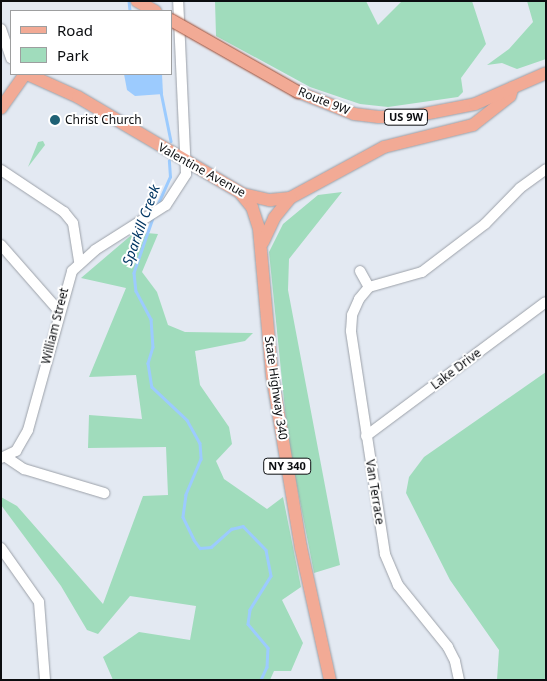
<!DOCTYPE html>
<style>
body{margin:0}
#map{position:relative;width:547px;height:681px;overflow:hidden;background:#e3e9f2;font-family:"Noto Sans",sans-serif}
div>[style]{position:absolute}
.green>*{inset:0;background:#a0dcbc}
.water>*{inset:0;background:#9ccbfe}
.stream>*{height:2.5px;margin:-1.25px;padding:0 1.25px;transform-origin:1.25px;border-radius:1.25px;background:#9ccbfe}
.roads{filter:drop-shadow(0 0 1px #9ca1a9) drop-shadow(0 0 1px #9ca1a9)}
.minor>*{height:10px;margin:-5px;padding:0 5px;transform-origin:5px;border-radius:5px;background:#fff}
.major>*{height:12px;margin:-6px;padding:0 6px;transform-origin:6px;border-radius:6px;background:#f2aa95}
.bridges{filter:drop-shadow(0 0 1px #9c4f38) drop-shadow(0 0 1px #9c4f38)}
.major-bridge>*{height:12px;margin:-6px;padding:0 6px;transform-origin:6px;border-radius:6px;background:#f2aa95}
.dots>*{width:14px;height:14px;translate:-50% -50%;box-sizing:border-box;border:2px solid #fff;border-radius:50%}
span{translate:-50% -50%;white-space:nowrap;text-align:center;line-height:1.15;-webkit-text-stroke:4px #fff;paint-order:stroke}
.shield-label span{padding:1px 4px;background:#fff;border:1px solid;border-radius:4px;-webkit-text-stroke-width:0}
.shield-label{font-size:11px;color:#0b0d10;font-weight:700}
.street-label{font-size:12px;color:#0b0d10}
.poi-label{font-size:12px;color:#0b0d10}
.left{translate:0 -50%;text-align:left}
.water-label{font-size:14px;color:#023764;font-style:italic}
.frame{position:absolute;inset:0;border:2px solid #0b0d10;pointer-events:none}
.legend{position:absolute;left:10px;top:10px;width:162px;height:65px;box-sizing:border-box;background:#fff;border:1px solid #9d9e9f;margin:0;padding:6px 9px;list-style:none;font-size:15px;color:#0b0d10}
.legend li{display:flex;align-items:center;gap:10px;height:25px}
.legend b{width:25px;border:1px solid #9d9e9f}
</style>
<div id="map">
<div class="green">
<i style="clip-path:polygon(215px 1px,366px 1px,378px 25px,402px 1px,472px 1px,486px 44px,461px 78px,463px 92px,458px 97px,388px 107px,360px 104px,310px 87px,216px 36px)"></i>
<i style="clip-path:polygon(527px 1px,546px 1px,546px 59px,517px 69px,502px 63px,487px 65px,509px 49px,533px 22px)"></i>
<i style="clip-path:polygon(43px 141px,45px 145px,28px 167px,38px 142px)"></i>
<i style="clip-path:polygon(342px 192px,289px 259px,288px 290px,340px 565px,314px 573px,288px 440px,269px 252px,283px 224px,318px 195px)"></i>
<i style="clip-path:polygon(135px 232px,158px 234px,142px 272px,157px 292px,168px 325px,185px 332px,253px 333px,245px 341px,195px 351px,200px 385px,229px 427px,232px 444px,216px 461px,224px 479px,267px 509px,283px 497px,301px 587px,282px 600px,303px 643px,291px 671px,274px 671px,270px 680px,113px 680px,103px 657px,139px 632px,190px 640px,196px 606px,130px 596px,98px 634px,87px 630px,61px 586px,1px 505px,1px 497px,17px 506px,103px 604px,143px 496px,168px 495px,166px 447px,88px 448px,89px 415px,142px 419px,136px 375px,89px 377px,126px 288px,81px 278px)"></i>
<i style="clip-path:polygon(546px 372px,546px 680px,497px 680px,499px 650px,450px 580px,406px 493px,409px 477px,424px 457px)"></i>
</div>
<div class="water">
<i style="clip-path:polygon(124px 74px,162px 74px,163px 94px,135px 96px,127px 90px)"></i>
</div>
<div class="stream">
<i style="left:129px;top:1px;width:10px;rotate:84deg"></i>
<i style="left:161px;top:92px;width:50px;rotate:78.5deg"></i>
<i style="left:156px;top:208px;width:34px;rotate:-66deg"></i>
<i style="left:170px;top:177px;width:16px;rotate:-94deg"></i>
<i style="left:153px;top:218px;width:58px;rotate:109.1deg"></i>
<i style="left:134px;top:273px;width:18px;rotate:84deg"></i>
<i style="left:136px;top:291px;width:32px;rotate:62deg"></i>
<i style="left:151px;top:319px;width:28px;rotate:86deg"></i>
<i style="left:153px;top:347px;width:17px;rotate:107deg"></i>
<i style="left:148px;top:363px;width:24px;rotate:81deg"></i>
<i style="left:152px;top:387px;width:48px;rotate:43.3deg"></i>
<i style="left:187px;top:420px;width:26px;rotate:61deg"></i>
<i style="left:200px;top:443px;width:16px;rotate:86deg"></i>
<i style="left:201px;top:459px;width:39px;rotate:113deg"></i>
<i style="left:186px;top:495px;width:22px;rotate:98deg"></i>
<i style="left:183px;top:517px;width:25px;rotate:64deg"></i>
<i style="left:194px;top:540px;width:10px;rotate:53deg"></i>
<i style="left:200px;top:548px;width:11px;rotate:-5deg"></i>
<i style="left:211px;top:547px;width:27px;rotate:-42deg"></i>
<i style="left:231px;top:529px;width:12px;rotate:-14deg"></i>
<i style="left:243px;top:526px;width:33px;rotate:46deg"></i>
<i style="left:266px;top:550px;width:26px;rotate:79deg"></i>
<i style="left:271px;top:576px;width:40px;rotate:122deg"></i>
<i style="left:250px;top:610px;width:14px;rotate:98deg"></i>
<i style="left:248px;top:624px;width:31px;rotate:50deg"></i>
<i style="left:268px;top:648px;width:19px;rotate:93deg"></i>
<i style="left:267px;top:667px;width:14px;rotate:115deg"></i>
</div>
<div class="roads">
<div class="minor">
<i style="left:1px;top:29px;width:31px;rotate:71deg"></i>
<i style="left:1px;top:170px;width:76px;rotate:33.7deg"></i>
<i style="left:64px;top:212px;width:14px;rotate:51deg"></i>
<i style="left:73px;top:223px;width:39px;rotate:81deg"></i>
<i style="left:1px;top:245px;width:88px;rotate:48.7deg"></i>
<i style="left:360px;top:271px;width:18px;rotate:61deg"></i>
<i style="left:366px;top:436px;width:224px;rotate:-36.7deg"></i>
<i style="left:6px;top:457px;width:22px;rotate:34deg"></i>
<i style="left:24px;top:469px;width:84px;rotate:16.7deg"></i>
<i style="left:1px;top:458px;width:17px;rotate:-25deg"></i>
<i style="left:16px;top:451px;width:24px;rotate:-60deg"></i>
<i style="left:28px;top:430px;width:165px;rotate:-74.5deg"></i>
<i style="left:72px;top:271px;width:31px;rotate:-42deg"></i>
<i style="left:95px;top:250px;width:84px;rotate:-32.4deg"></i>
<i style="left:166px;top:205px;width:37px;rotate:-57deg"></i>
<i style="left:186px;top:174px;width:173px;rotate:-92.6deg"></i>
<i style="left:1px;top:548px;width:66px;rotate:54.9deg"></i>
<i style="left:39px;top:602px;width:78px;rotate:85.6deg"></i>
<i style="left:459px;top:680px;width:19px;rotate:-102deg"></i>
<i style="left:455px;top:661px;width:16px;rotate:-117deg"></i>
<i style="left:448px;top:647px;width:80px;rotate:-128.9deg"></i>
<i style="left:398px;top:585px;width:34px;rotate:-113deg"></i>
<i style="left:385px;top:554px;width:226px;rotate:-98.7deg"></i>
<i style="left:351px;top:331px;width:16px;rotate:-86deg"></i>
<i style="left:352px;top:315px;width:17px;rotate:-66deg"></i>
<i style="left:359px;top:299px;width:16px;rotate:-50deg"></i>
<i style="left:369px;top:287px;width:55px;rotate:-15.8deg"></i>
<i style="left:422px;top:272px;width:79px;rotate:-37.3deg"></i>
<i style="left:485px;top:224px;width:50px;rotate:-45.8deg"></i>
<i style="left:520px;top:188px;width:32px;rotate:-36deg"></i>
</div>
<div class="major">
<i style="left:137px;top:1px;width:21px;rotate:29deg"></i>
<i style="left:27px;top:74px;width:56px;rotate:24.3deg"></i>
<i style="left:78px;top:97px;width:191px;rotate:30.5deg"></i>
<i style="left:243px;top:194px;width:28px;rotate:13deg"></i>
<i style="left:270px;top:200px;width:20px;rotate:-6deg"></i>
<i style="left:290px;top:198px;width:107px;rotate:-28.5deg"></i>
<i style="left:384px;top:147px;width:92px;rotate:-13.9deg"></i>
<i style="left:473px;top:125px;width:47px;rotate:-38.1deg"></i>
<i style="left:510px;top:96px;width:9px;rotate:-72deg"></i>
<i style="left:298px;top:92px;width:60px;rotate:21.4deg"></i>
<i style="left:354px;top:114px;width:25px;rotate:7deg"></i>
<i style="left:379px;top:117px;width:35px;rotate:-2deg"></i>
<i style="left:414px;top:116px;width:62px;rotate:-11.1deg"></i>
<i style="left:475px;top:104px;width:77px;rotate:-23.6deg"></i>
<i style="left:1px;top:108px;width:42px;rotate:-54.8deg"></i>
<i style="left:241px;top:194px;width:17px;rotate:50deg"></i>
<i style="left:252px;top:207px;width:23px;rotate:72deg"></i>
<i style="left:259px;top:229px;width:147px;rotate:84.9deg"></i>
<i style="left:272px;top:375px;width:175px;rotate:80.5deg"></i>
<i style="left:301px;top:548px;width:135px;rotate:77.6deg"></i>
<i style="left:263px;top:242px;width:26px;rotate:-65deg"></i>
<i style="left:274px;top:218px;width:26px;rotate:-51deg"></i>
</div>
</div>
<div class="bridges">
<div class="major-bridge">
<i style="left:171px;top:20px;width:146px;rotate:29.6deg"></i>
</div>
</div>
<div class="dots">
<i style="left:55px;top:120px;background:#1f6175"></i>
</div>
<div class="shield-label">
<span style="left:406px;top:117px">US 9W</span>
<span style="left:287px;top:466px">NY 340</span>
</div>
<div class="street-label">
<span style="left:324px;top:101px;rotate:22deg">Route 9W</span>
<span style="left:202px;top:170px;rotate:29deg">Valentine Avenue</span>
<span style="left:55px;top:326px;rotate:-76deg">William Street</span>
<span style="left:456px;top:369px;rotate:-37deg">Lake Drive</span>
<span style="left:276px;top:388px;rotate:82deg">State Highway 340</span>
<span style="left:375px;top:492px;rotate:81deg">Van Terrace</span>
</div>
<div class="poi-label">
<span class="left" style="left:65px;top:120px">Christ Church</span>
</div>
<div class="water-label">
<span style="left:141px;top:225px;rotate:-70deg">Sparkill Creek</span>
</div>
<div class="frame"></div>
<ul class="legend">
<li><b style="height:6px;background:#f2aa95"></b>Road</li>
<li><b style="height:14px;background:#a0dcbc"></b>Park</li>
</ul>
</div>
